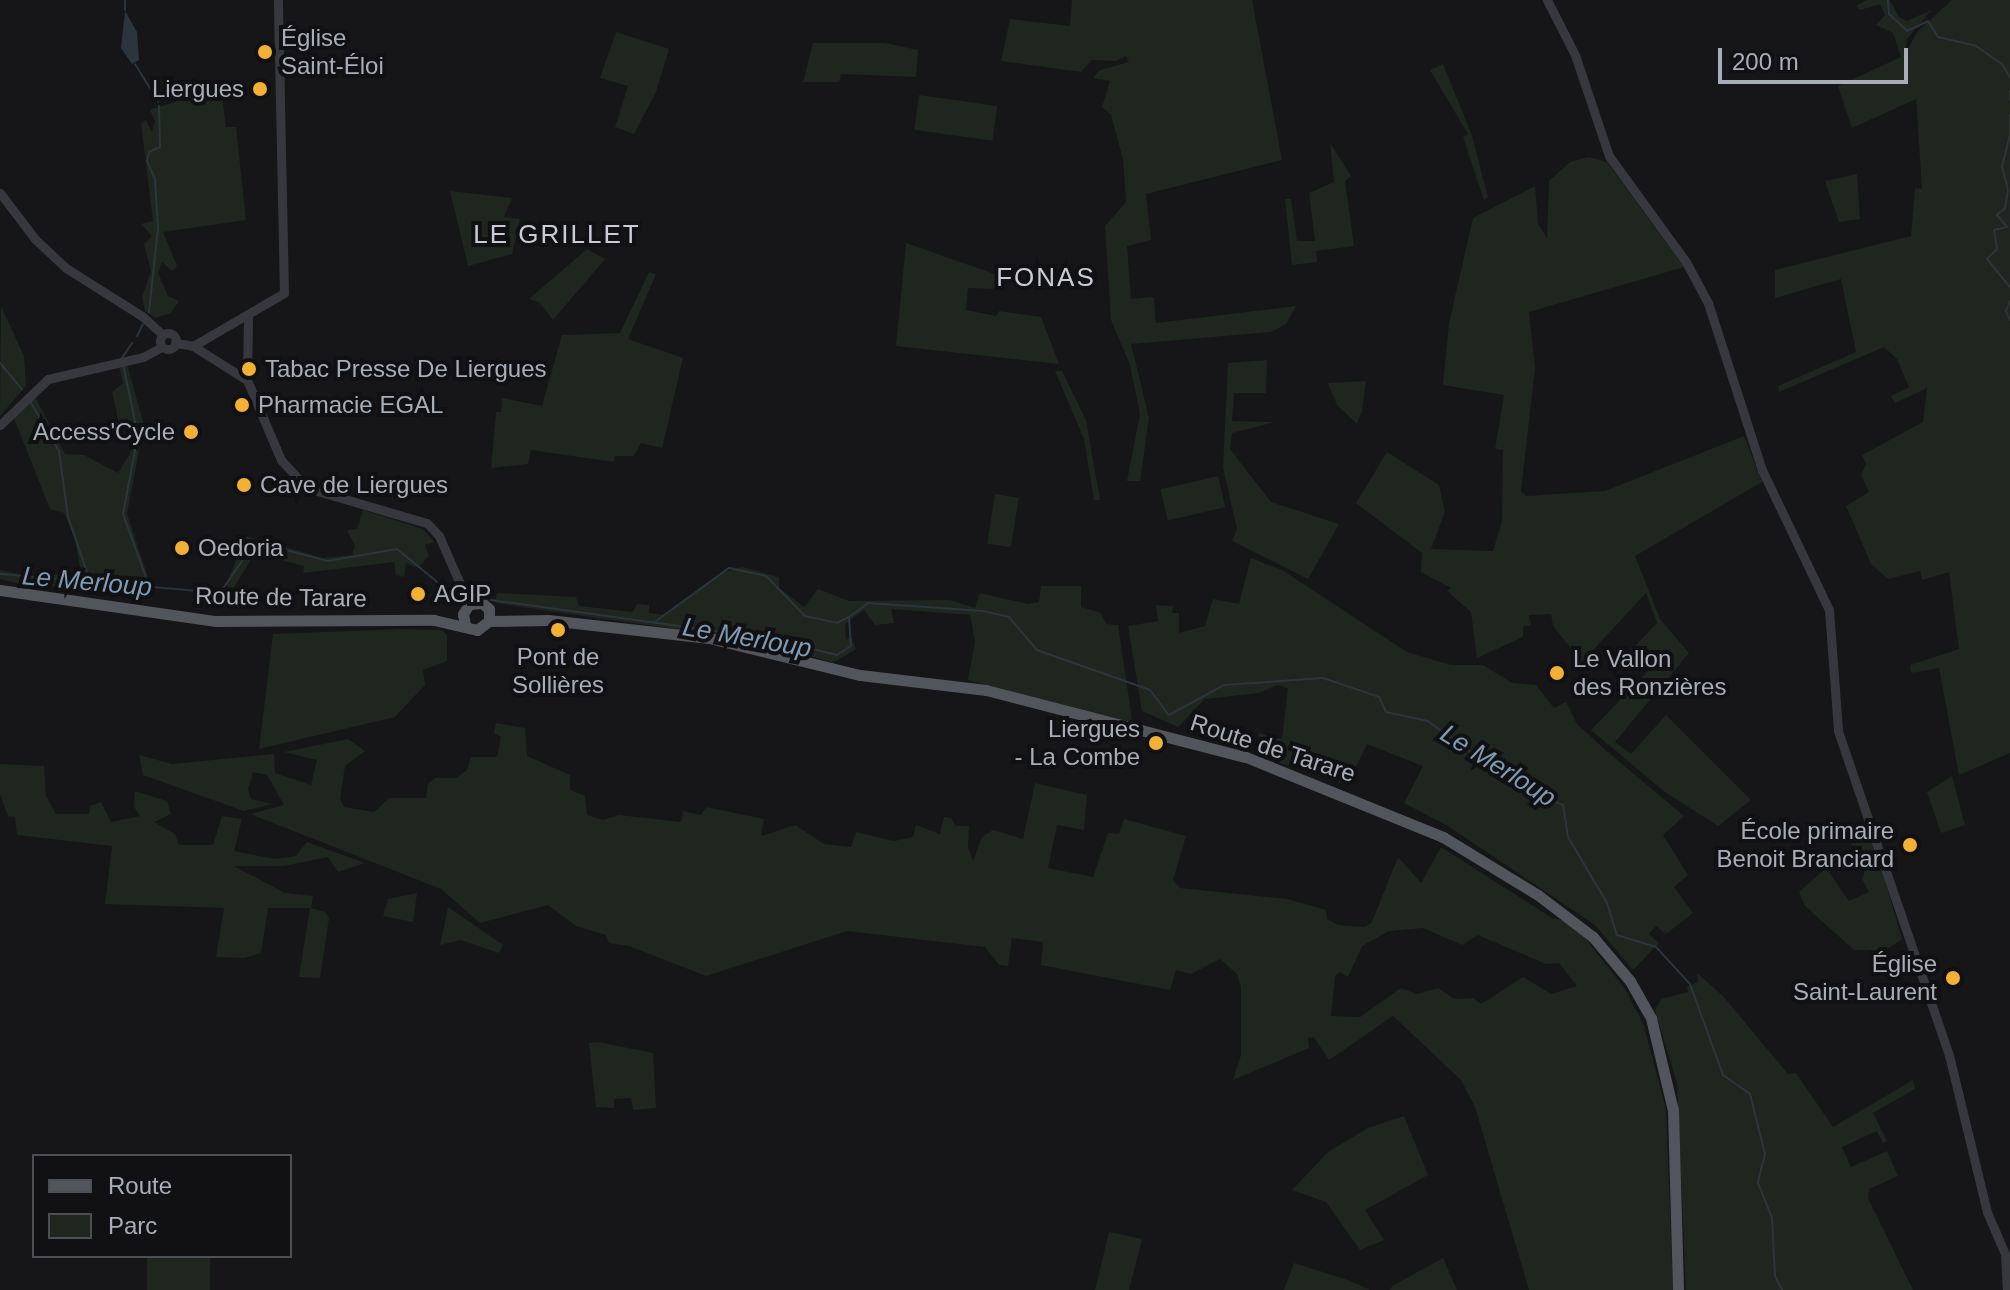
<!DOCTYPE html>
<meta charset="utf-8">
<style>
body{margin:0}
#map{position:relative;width:2010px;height:1290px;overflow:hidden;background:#161618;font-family:Arial,sans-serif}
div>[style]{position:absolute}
.green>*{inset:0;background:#1e261f;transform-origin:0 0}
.water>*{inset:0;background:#2c353c}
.stream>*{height:2px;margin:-1px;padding:0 1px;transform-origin:1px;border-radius:1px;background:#2c353c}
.minor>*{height:9px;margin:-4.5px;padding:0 4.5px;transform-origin:4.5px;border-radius:4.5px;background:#37383d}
.minor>.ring{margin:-4.5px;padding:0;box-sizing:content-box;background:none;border:9px solid #37383d;border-radius:50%}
.major>*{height:11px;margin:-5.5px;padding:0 5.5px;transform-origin:5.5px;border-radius:5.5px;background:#53555c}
.dots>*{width:22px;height:22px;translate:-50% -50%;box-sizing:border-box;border:4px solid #111113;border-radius:50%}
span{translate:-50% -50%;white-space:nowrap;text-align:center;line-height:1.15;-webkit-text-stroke:8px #111113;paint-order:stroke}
.poi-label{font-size:24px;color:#a8adb8}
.left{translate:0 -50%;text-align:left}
.right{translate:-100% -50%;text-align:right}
.street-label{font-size:24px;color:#a8adb8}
.neighbourhood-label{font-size:26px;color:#c9ccd4;letter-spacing:2px}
.water-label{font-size:26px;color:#7f9bb3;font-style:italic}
.legend{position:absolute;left:32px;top:1154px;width:260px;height:104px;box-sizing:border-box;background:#111113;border:2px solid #4d4f55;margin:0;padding:10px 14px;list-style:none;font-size:24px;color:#a8adb8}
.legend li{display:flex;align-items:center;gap:16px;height:40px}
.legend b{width:40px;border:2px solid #4d4f55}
.scale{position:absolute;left:1718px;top:48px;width:190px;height:36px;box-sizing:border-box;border:4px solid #a8adb8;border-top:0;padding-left:10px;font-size:24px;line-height:28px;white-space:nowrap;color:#a8adb8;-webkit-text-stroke:6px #111113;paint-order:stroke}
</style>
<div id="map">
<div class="green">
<i style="clip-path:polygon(1072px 0,1252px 0,1282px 160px,1146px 194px,1151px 240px,1127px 246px,1131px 299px,1154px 297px,1156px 323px,1296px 306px,1286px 324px,1271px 332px,1131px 344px,1149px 418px,1140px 481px,1127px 481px,1140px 414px,1130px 365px,1111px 320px,1105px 226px,1126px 202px,1123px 159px,1111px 115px,1102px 107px,1110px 81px,1093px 78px,1100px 70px,1129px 62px,1126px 56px,1116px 61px,1092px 60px,1081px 72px,1001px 61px,1010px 19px,1070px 26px)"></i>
<i style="clip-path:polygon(1867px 0,1890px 0,1899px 17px,1907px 21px,1931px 10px,1907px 39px,1905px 55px,1917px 32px,1952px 0,2010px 0,2010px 753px,1959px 775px,1939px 668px,1911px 673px,1910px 665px,1959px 649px,1949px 572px,1922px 580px,1920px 571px,1888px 579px,1871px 564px,1846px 506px,1869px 492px,1861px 475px,1866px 464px,1862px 455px,1923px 422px,1927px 388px,1895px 403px,1891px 396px,1909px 387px,1897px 359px,1884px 347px,1779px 392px,1778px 386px,1856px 352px,1841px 279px,1775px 298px,1775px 270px,1911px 236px,1915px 188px,1922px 189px,1916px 99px,1852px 128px,1838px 86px,1901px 57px,1893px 33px,1876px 25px,1885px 15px,1880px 4px,1860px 10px,1856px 6px)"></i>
<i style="clip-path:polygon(616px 32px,669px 49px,656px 92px,634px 134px,615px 127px,628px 86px,600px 78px)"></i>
<i style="clip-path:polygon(813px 43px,885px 43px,918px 50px,916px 77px,841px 74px,839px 82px,803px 82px)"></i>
<i style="clip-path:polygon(1443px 64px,1472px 136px,1488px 197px,1484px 200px,1463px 137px,1468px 134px,1430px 70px)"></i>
<i style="clip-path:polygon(221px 87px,226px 127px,236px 127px,246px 220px,163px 232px,177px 266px,172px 271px,162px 262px,158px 273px,168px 296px,179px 301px,171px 313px,155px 318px,145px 311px,142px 297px,151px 271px,144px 244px,152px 236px,141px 224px,153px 221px,141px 123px,146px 120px,152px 132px,155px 121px,150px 110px)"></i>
<i style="left:919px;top:95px;width:79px;height:35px;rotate:8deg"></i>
<i style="clip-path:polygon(1330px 143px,1351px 176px,1345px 181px,1354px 246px,1316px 251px,1317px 262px,1292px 265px,1285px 199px,1291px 199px,1297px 241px,1315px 241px,1309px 193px,1334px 182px)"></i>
<i style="clip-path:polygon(1589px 157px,1607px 162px,1684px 267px,1529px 312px,1535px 368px,1521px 491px,1526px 496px,1605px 491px,1744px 436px,1762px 482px,1635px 556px,1660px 619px,1689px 653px,1615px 742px,1631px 754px,1666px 715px,1751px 800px,1718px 826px,1665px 792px,1591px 730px,1650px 669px,1631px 650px,1657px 623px,1646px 593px,1582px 662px,1553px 626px,1551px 614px,1529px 615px,1531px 625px,1523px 627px,1523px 637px,1477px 658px,1471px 612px,1447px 591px,1451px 588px,1421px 572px,1422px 553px,1356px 503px,1387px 452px,1439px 485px,1445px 512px,1431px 549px,1493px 551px,1502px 521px,1503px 450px,1495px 449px,1504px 395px,1443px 385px,1449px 323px,1473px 218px,1535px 186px,1538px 224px,1547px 238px,1549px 181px,1570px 162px)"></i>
<i style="clip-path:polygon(1857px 174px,1860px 219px,1839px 222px,1825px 181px)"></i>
<i style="clip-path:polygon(450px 191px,512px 198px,504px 217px,520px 219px,512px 254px,468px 266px)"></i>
<i style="clip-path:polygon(906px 243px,1003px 277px,1000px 289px,968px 288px,966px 310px,996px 316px,999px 311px,1041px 317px,1059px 364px,896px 346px)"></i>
<i style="clip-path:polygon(587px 249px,605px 259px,553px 320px,539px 302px,529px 299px)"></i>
<i style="clip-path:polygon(649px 272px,656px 274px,628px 339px,683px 358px,662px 448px,641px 443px,634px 456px,615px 456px,614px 462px,531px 450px,528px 464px,491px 468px,496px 412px,501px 412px,502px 398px,542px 406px,562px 335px,620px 333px)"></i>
<i style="clip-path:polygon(1px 306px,24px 356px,26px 386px,0 416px)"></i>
<i style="clip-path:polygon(1267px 360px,1266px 393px,1234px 393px,1232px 421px,1275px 422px,1232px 433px,1230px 449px,1271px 502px,1339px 524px,1308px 579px,1232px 541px,1237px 529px,1223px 468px,1228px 363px)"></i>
<i style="clip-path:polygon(127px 364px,144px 425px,127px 514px,149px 580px,145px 590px,25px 585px,0 579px,0 570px,29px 576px,81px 573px,75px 538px,64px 513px,50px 509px,14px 418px,34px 395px,65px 454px,84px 455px,118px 473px,133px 448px,134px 435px,130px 425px,119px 424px,112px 392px,123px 383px,119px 365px)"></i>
<i style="clip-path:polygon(1055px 371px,1062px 371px,1086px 420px,1100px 500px,1094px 500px,1084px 439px)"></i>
<i style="clip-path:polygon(1366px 381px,1362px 411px,1357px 424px,1337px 405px,1328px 383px)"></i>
<i style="left:1218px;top:476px;width:32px;height:59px;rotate:77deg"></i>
<i style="left:995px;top:494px;width:24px;height:50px;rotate:9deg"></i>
<i style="clip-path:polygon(363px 510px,423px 529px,434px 542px,425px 545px,429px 556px,418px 568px,406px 563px,404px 577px,396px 575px,394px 562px,303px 573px,304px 566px,255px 553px,233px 589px,226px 585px,246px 536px,323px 558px,352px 555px,355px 546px,347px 530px,357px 529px)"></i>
<i style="clip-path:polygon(1251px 558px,1282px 570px,1407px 652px,1451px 665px,1483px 665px,1512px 683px,1536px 685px,1554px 708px,1566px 702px,1577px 724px,1602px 747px,1684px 816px,1663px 835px,1688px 875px,1674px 887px,1693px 913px,1666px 934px,1656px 926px,1649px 934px,1659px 943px,1633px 970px,1595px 925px,1448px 826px,1404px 803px,1423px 766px,1367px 744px,1347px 785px,1256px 755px,1259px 733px,1282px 739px,1288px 688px,1277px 685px,1259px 693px,1205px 699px,1178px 727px,1142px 711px,1128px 626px,1158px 621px,1156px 605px,1173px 606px,1172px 613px,1179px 613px,1179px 633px,1205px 626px,1213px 599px,1239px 604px)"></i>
<i style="clip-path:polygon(742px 567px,779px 577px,779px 588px,804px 607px,818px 589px,849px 601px,950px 600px,975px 608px,980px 593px,1028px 604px,1039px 602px,1041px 586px,1081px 586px,1081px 607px,1101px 613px,1106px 624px,1118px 625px,1132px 719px,1126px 723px,968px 680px,975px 642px,970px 615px,891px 609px,894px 623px,875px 625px,864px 610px,845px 624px,846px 640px,851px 637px,856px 649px,833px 663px,761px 641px,761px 635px,731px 630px,730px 637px,495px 603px,497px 593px,576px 597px,579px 606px,633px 612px,637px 604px,649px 605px,649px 613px,666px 615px,721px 573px)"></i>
<i style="clip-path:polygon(400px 629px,442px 630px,447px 635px,447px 661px,423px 670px,425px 685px,395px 717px,259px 749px,273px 634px)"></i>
<i style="clip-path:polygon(evenodd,496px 723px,525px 728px,527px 756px,570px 775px,570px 790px,585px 796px,587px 815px,603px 820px,619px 815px,681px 822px,683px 811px,701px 815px,706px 807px,764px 819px,761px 836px,795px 825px,824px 844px,851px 847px,856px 832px,894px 841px,913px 837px,916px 825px,940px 834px,944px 817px,951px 818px,956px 826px,969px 826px,968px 847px,973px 861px,982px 837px,993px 830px,1023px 839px,1035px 783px,1087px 795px,1084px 830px,1057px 825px,1048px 868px,1093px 877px,1108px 833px,1119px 834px,1124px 819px,1186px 836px,1173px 880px,1180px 888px,1287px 899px,1326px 910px,1327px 919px,1338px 925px,1365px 927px,1372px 922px,1398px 857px,1421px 883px,1441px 847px,1552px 918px,1565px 921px,1586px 939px,1625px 989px,1643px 1023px,1666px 1109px,1673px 1290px,1529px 1290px,1475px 1107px,1461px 1080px,1393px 1016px,1329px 1060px,1314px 1037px,1308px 1038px,1309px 1048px,1233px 1080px,1241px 1055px,1241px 987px,1237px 974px,1220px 959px,1191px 974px,1176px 970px,1170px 990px,1041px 965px,1043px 942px,1012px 938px,1008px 966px,999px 965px,985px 947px,847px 931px,706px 976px,629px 946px,609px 943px,606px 935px,576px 926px,548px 905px,480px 923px,441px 889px,250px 814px,284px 805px,267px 775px,253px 772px,248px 789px,251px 799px,272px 804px,244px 811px,143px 775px,139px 755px,172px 764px,274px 754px,275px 773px,311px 785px,317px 760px,284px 752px,348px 739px,365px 751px,345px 766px,340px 799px,344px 807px,374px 812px,389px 798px,426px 798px,428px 784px,435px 778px,456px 778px,467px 770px,471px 757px,497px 757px,501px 737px,494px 733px,496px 723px,1423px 928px,1462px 945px,1478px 935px,1546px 964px,1559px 963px,1577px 986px,1551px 994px,1523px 977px,1481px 1004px,1473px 998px,1454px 999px,1438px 988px,1417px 994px,1401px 988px,1360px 1017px,1331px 1016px,1335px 976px,1340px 972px,1348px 977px,1362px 946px,1389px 931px,1423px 928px)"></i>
<i style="clip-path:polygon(0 764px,44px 766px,46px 796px,56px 814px,89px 814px,90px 806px,101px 802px,111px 822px,140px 816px,134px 807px,135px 791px,167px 801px,171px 814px,154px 822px,175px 834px,179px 845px,213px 845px,222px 816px,242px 819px,234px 851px,275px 859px,296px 856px,307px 842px,365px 863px,338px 872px,328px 857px,284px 866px,234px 866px,285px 893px,313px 896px,311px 908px,325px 912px,329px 918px,320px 978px,299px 977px,310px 908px,268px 908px,261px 953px,244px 958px,216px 957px,224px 908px,105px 904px,112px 846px,17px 835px,15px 817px,8px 816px,0 794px)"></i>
<i style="clip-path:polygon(1952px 776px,1965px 825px,1941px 833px,1927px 792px)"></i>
<i style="clip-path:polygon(1857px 831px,1870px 831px,1902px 939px,1886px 950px,1854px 950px,1805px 906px,1799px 892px,1826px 868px,1849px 901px,1869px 892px,1862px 879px,1866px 868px,1851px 844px)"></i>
<i style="clip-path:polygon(417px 893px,413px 922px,383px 916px,388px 899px)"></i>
<i style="clip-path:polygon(448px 907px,503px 945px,499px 953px,461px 940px,440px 945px)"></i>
<i style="clip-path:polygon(1697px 973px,1723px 996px,1788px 1074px,1796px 1073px,1833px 1127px,1913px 1080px,1915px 1089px,1873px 1113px,1887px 1141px,1883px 1143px,1877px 1131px,1842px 1147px,1851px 1167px,1887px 1151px,1898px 1176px,1869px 1189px,1868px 1198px,1913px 1290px,1686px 1290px,1677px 1083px,1655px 1010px,1661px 999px,1688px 992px,1687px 987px,1698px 982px)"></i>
<i style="clip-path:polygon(598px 1042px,653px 1053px,656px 1108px,633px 1110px,631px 1098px,614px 1099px,614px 1108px,596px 1107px,589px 1043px)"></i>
<i style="clip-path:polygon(1404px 1116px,1428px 1175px,1365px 1210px,1384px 1240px,1360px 1250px,1326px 1202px,1292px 1190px,1328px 1152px,1368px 1128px)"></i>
<i style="clip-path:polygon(1109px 1232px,1142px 1239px,1129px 1290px,1095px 1290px)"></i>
<i style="left:147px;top:1256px;width:63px;height:34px"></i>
<i style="clip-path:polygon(1443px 1258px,1457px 1290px,1390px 1290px,1392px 1286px)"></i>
<i style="clip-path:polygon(1294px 1263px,1348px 1280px,1370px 1290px,1284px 1290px)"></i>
</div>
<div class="water">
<i style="clip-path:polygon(125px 11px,137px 32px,139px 60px,132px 64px,121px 48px)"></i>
</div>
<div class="stream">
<i style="left:125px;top:0;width:10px;rotate:90deg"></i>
<i style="left:1888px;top:0;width:14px;rotate:86deg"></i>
<i style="left:1889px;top:14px;width:25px;rotate:43deg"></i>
<i style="left:1907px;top:31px;width:23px;rotate:-25deg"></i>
<i style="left:1928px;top:21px;width:19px;rotate:58deg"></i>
<i style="left:1938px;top:37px;width:39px;rotate:13deg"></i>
<i style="left:1976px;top:46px;width:32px;rotate:35deg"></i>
<i style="left:2002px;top:64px;width:16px;rotate:60deg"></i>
<i style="left:135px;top:64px;width:44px;rotate:58.1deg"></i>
<i style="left:2010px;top:91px;width:9px;rotate:90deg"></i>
<i style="left:2010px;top:115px;width:19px;rotate:90deg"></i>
<i style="left:2010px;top:135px;width:32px;rotate:104deg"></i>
<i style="left:2002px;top:166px;width:25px;rotate:76deg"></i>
<i style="left:2008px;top:190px;width:18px;rotate:99deg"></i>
<i style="left:2005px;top:208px;width:11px;rotate:139deg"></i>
<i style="left:1997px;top:215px;width:16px;rotate:50deg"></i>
<i style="left:2007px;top:227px;width:13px;rotate:167deg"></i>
<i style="left:1994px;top:230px;width:19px;rotate:81deg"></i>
<i style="left:1997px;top:249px;width:14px;rotate:135deg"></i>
<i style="left:1987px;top:259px;width:36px;rotate:51deg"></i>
<i style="left:2010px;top:301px;width:11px;rotate:112deg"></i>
<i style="left:2006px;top:311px;width:10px;rotate:66deg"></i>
<i style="left:149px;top:312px;width:84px;rotate:-83.9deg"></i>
<i style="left:158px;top:228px;width:49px;rotate:-93.5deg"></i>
<i style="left:155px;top:179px;width:20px;rotate:-114deg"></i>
<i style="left:147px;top:161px;width:9px;rotate:-77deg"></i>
<i style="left:149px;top:152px;width:12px;rotate:-24deg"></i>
<i style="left:160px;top:147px;width:41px;rotate:-91.4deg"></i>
<i style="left:137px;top:336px;width:13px;rotate:-63deg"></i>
<i style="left:122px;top:358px;width:18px;rotate:-56deg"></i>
<i style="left:0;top:363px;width:34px;rotate:50deg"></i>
<i style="left:123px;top:364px;width:73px;rotate:78.1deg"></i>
<i style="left:138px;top:435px;width:80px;rotate:100.8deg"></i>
<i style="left:123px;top:514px;width:77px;rotate:70.1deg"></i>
<i style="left:30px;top:401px;width:58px;rotate:59.9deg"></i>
<i style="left:59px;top:451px;width:67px;rotate:82.2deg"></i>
<i style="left:68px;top:517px;width:68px;rotate:71deg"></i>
<i style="left:0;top:574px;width:221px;rotate:4.9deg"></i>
<i style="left:220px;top:593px;width:62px;rotate:-55.5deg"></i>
<i style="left:255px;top:542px;width:75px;rotate:14.6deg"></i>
<i style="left:328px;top:561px;width:70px;rotate:-9.9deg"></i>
<i style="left:397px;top:549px;width:80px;rotate:39.4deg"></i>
<i style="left:491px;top:600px;width:283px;rotate:7.9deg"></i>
<i style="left:771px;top:639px;width:68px;rotate:13.6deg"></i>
<i style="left:837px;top:655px;width:17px;rotate:-33deg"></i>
<i style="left:851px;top:646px;width:29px;rotate:-94deg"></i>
<i style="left:849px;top:617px;width:24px;rotate:-36deg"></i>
<i style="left:868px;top:603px;width:115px;rotate:4deg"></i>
<i style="left:983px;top:611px;width:27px;rotate:13deg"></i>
<i style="left:1009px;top:617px;width:43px;rotate:49.7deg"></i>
<i style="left:1037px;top:650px;width:120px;rotate:19.5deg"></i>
<i style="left:1150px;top:690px;width:31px;rotate:53deg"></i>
<i style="left:1169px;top:715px;width:63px;rotate:-28.6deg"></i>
<i style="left:1224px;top:685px;width:99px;rotate:-4deg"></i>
<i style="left:1323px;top:678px;width:59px;rotate:18.7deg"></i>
<i style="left:1379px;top:697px;width:17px;rotate:65deg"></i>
<i style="left:1386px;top:712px;width:43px;rotate:12.1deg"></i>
<i style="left:1428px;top:721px;width:44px;rotate:37.6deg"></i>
<i style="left:1463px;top:748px;width:58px;rotate:26.6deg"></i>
<i style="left:1515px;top:774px;width:21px;rotate:49deg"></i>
<i style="left:1529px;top:790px;width:37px;rotate:24deg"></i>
<i style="left:1563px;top:805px;width:32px;rotate:81deg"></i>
<i style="left:1568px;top:837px;width:77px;rotate:59.4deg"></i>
<i style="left:1607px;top:903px;width:34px;rotate:73deg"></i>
<i style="left:1617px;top:935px;width:41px;rotate:17.1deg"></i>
<i style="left:1656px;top:947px;width:50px;rotate:47.4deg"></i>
<i style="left:1690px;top:984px;width:97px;rotate:70.1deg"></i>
<i style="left:1723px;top:1075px;width:33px;rotate:35deg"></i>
<i style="left:1750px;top:1094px;width:62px;rotate:76deg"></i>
<i style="left:1765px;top:1154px;width:30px;rotate:104deg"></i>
<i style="left:1758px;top:1183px;width:37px;rotate:68deg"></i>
<i style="left:1772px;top:1217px;width:59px;rotate:87.1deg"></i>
<i style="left:1775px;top:1276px;width:16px;rotate:63deg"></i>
<i style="left:656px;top:621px;width:90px;rotate:-36deg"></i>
<i style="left:729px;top:568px;width:38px;rotate:12deg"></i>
<i style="left:766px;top:576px;width:56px;rotate:45.7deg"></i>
<i style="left:805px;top:616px;width:33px;rotate:12deg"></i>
<i style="left:837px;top:623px;width:13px;rotate:-27deg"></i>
</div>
<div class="minor">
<i style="left:1547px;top:0;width:62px;rotate:63deg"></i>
<i style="left:1575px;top:55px;width:107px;rotate:71.4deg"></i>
<i style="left:1609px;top:156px;width:131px;rotate:54deg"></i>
<i style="left:1686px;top:262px;width:47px;rotate:61.8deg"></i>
<i style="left:1708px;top:303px;width:176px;rotate:72.1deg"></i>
<i style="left:1762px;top:470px;width:155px;rotate:64.4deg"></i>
<i style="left:1829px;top:610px;width:121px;rotate:85.7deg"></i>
<i style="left:1838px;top:731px;width:342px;rotate:71.1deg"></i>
<i style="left:1949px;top:1055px;width:162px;rotate:76.4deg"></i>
<i style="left:1987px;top:1212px;width:46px;rotate:66.8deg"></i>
<i style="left:2005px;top:1254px;width:36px;rotate:87deg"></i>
<i style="left:0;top:193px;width:58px;rotate:52.7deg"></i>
<i style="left:35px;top:239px;width:42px;rotate:43.1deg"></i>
<i style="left:66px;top:268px;width:90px;rotate:32.3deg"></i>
<i style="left:142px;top:316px;width:28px;rotate:42deg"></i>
<i class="ring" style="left:160px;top:333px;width:7px;height:7px"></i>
<i style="left:175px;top:343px;width:18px;rotate:9deg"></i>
<i style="left:193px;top:346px;width:64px;rotate:32.2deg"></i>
<i style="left:247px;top:380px;width:87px;rotate:67deg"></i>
<i style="left:281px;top:460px;width:38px;rotate:47deg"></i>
<i style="left:307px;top:488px;width:125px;rotate:16.3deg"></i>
<i style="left:427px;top:523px;width:18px;rotate:47deg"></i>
<i style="left:439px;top:536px;width:74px;rotate:66.2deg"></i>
<i style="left:193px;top:346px;width:105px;rotate:-30.2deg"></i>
<i style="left:284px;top:293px;width:293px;rotate:-91.2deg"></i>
<i style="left:247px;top:380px;width:63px;rotate:-89.1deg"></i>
<i style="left:0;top:425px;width:66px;rotate:-43.8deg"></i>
<i style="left:48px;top:379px;width:98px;rotate:-13deg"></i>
<i style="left:143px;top:357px;width:21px;rotate:-28deg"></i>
</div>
<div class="major">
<i style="left:0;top:590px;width:218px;rotate:8.2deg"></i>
<i style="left:216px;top:621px;width:218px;rotate:-0.3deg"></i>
<i style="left:434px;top:620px;width:44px;rotate:13.1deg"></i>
<i style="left:477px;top:630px;width:15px;rotate:-37deg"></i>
<i style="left:489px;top:621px;width:12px;rotate:-90deg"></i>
<i style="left:489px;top:609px;width:9px;rotate:-139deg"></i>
<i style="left:482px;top:603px;width:13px;rotate:176deg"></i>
<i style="left:469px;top:604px;width:12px;rotate:121deg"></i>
<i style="left:463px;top:614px;width:10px;rotate:79deg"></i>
<i style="left:489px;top:621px;width:59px;rotate:-1deg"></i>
<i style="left:548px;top:620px;width:162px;rotate:6.4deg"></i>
<i style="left:709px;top:638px;width:155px;rotate:13.8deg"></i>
<i style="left:860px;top:675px;width:127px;rotate:6.8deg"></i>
<i style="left:986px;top:690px;width:268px;rotate:14.5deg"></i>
<i style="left:1246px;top:757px;width:213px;rotate:22.1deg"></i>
<i style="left:1443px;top:837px;width:111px;rotate:31.4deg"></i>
<i style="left:1538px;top:895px;width:69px;rotate:37.4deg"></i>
<i style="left:1593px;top:937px;width:57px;rotate:49.9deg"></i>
<i style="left:1630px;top:981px;width:43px;rotate:60.4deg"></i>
<i style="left:1651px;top:1018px;width:95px;rotate:76.6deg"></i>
<i style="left:1673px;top:1110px;width:180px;rotate:88.4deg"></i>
</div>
<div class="dots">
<i style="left:265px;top:52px;background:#f2b134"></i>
<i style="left:260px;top:89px;background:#f2b134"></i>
<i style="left:249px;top:369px;background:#f2b134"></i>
<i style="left:242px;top:405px;background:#f2b134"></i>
<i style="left:191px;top:432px;background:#f2b134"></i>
<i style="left:244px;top:485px;background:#f2b134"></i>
<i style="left:182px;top:548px;background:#f2b134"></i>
<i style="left:418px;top:594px;background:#f2b134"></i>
<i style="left:558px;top:630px;background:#f2b134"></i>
<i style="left:1557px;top:673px;background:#f2b134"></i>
<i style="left:1156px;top:743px;background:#f2b134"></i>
<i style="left:1910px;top:845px;background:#f2b134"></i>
<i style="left:1953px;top:978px;background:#f2b134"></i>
</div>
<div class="poi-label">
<span class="left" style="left:281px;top:52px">Église<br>Saint-Éloi</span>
<span class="right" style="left:244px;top:89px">Liergues</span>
<span class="left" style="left:265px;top:369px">Tabac Presse De Liergues</span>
<span class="left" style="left:258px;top:405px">Pharmacie EGAL</span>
<span class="right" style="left:175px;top:432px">Access'Cycle</span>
<span class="left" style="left:260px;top:485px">Cave de Liergues</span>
<span class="left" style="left:198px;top:548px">Oedoria</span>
<span class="left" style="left:434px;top:594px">AGIP</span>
<span style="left:558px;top:671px">Pont de<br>Sollières</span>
<span class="left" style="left:1573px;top:673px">Le Vallon<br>des Ronzières</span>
<span class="right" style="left:1140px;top:743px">Liergues<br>- La Combe</span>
<span class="right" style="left:1894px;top:845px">École primaire<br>Benoit Branciard</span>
<span class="right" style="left:1937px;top:978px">Église<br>Saint-Laurent</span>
</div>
<div class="street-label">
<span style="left:281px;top:597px;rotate:1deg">Route de Tarare</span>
<span style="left:1273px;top:748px;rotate:18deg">Route de Tarare</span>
</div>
<div class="neighbourhood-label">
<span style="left:557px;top:235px">LE GRILLET</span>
<span style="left:1046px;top:278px">FONAS</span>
</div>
<div class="water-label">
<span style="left:87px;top:582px;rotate:5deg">Le Merloup</span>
<span style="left:747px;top:638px;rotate:10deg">Le Merloup</span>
<span style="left:1498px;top:766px;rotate:32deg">Le Merloup</span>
</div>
<ul class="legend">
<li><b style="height:10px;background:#53555c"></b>Route</li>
<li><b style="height:22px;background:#1e261f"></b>Parc</li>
</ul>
<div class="scale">200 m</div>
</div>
